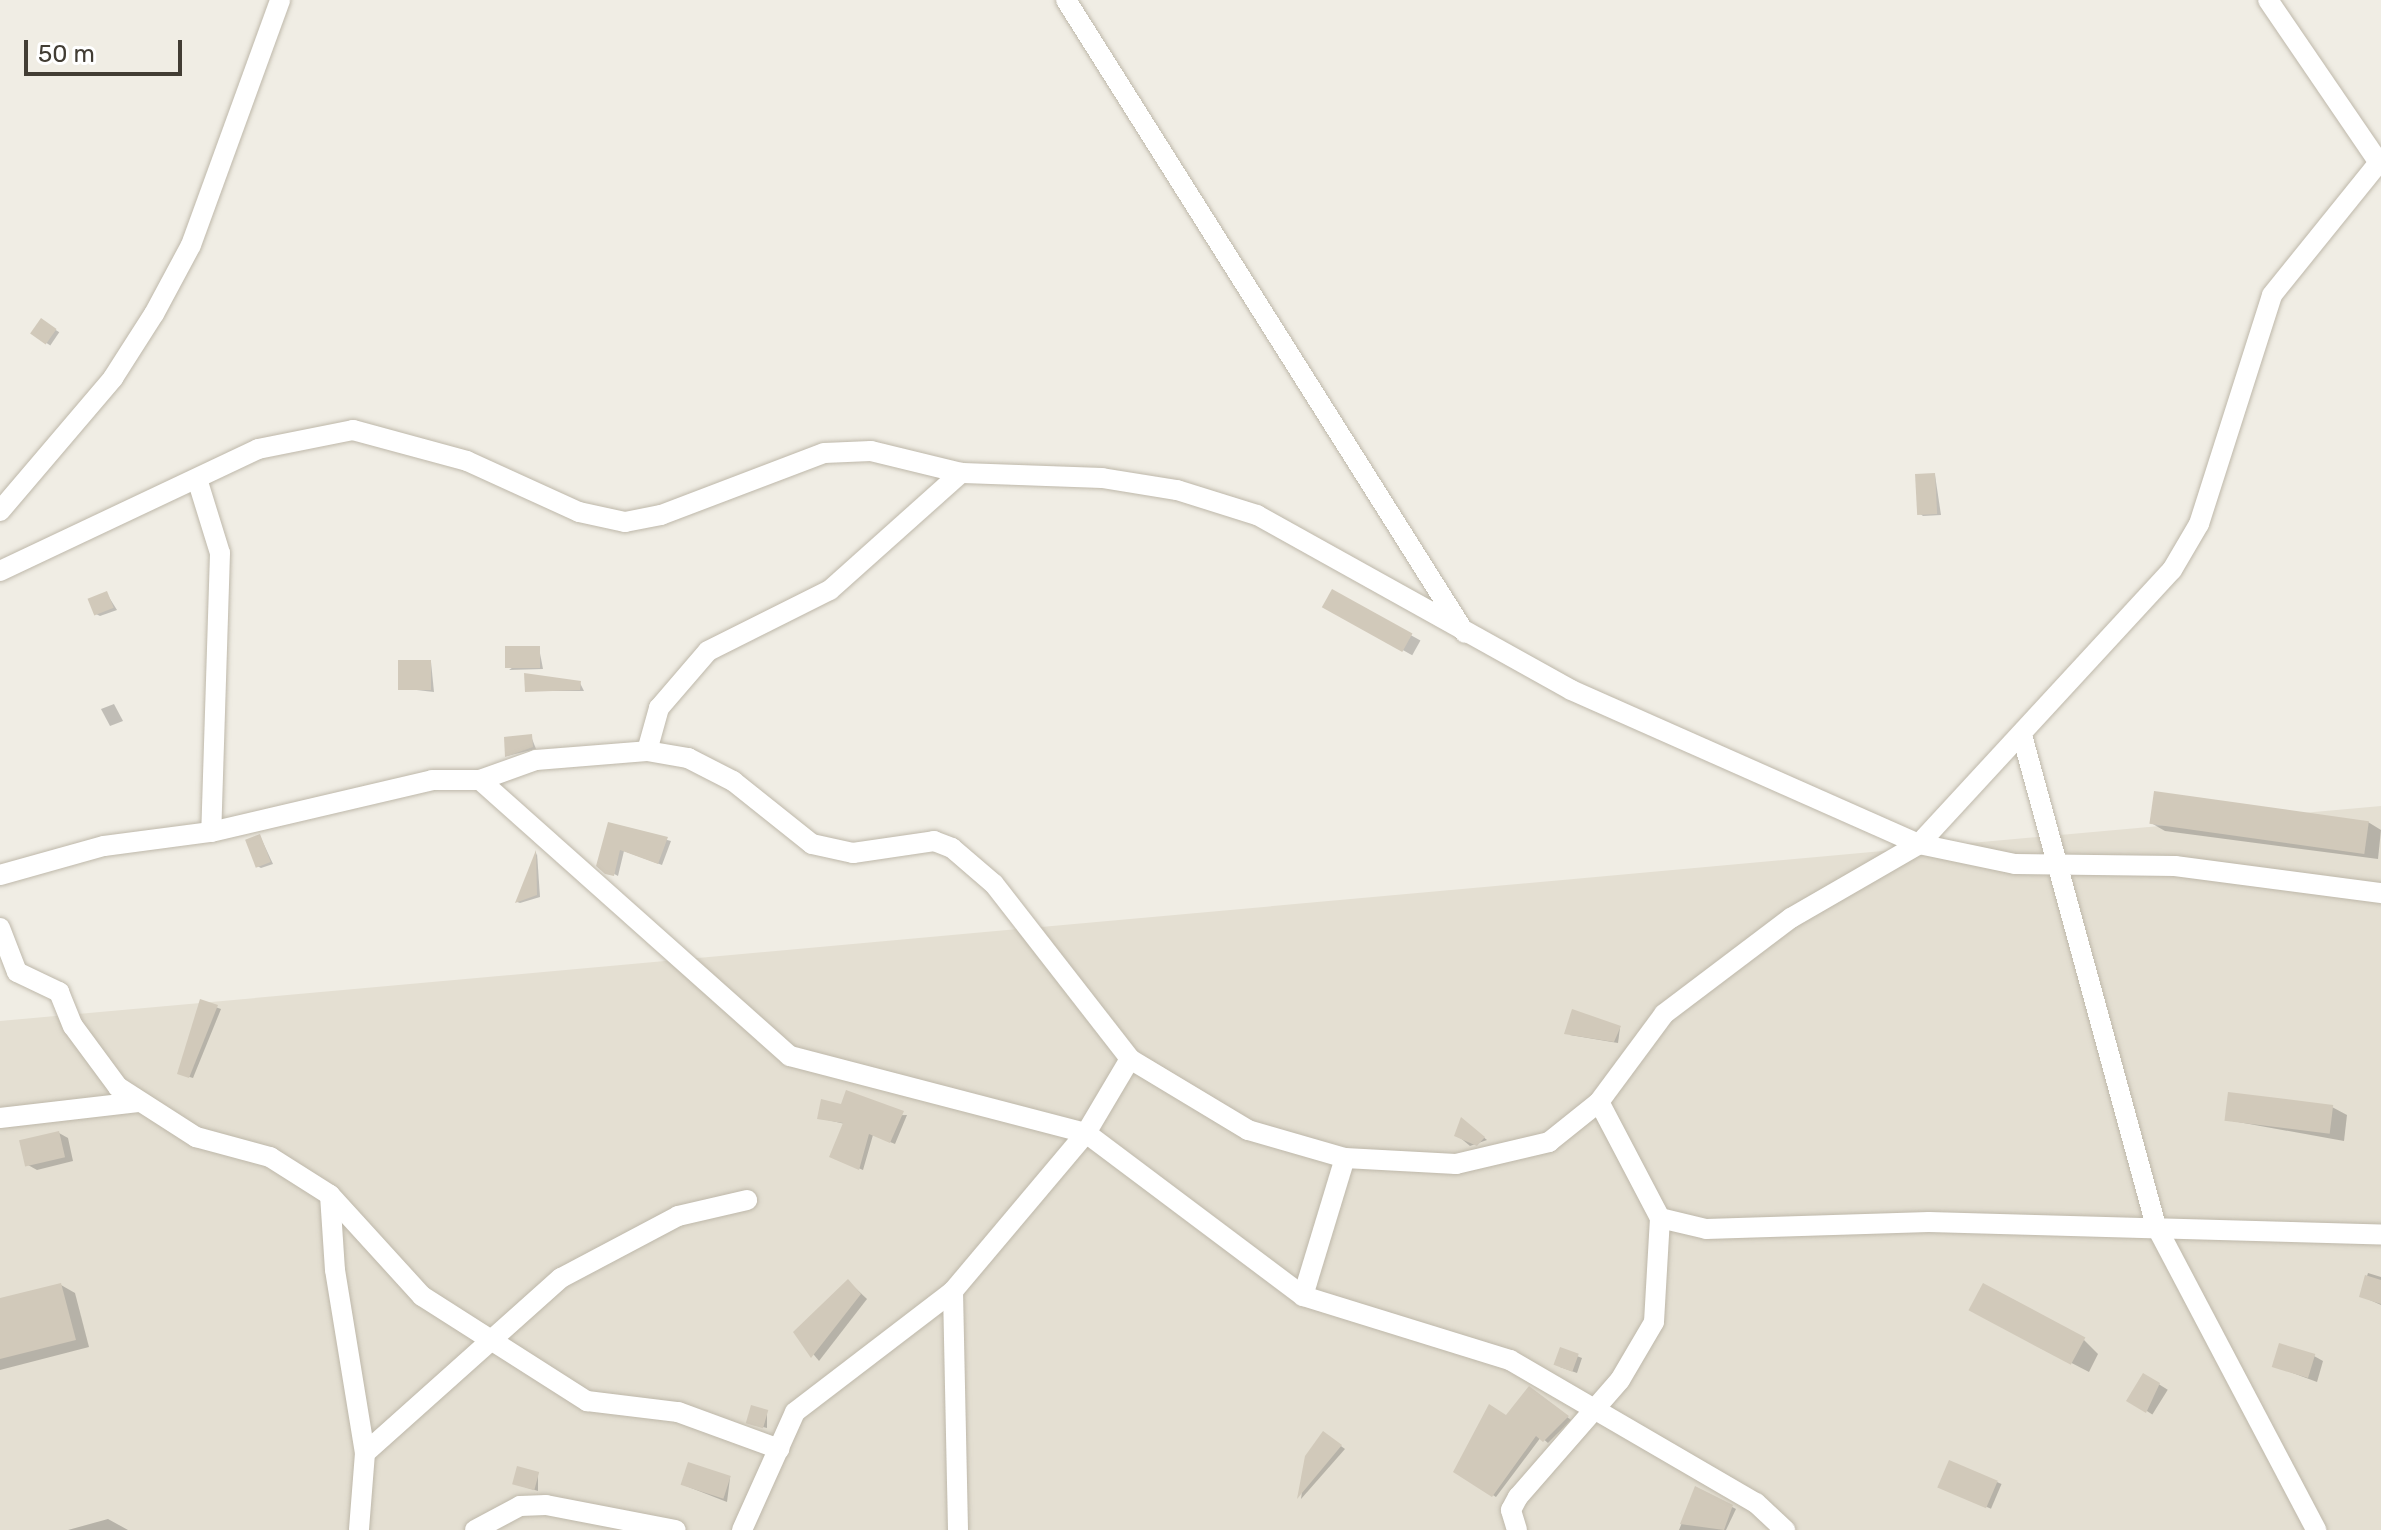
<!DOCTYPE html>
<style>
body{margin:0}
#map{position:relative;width:2381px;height:1530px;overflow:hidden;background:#f0ede4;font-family:Rubik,sans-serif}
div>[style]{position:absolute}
.residential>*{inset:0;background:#e4dfd2}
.shadow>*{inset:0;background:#0003;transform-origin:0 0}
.building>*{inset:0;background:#d1c9ba;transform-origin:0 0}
.roads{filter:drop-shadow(0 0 2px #beb8aa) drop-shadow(0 0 2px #beb8aa)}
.minor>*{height:20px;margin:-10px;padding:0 10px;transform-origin:10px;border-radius:10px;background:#fff}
span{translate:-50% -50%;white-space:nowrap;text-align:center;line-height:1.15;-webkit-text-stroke:7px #fff;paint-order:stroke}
.scale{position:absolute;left:24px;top:40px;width:158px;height:36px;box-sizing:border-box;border:4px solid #423d34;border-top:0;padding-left:10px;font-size:24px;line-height:28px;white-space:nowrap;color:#423d34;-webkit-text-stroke:6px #fff;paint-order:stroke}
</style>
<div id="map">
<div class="residential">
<i style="clip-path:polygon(2381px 806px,2381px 1530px,0 1530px,0 1021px)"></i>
</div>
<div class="shadow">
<i style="left:41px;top:320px;width:22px;height:16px;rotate:34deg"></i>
<i style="clip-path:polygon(1935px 475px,1941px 515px,1923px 516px,1919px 513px)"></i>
<i style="left:1333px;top:592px;width:100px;height:17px;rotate:29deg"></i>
<i style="clip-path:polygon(107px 594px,117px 610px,100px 616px,96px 614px)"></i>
<i style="clip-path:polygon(539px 648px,543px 669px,509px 670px)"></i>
<i style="clip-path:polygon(431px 662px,434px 692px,399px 688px)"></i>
<i style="clip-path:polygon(580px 683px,584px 691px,527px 691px)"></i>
<i style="clip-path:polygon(114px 704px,123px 721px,110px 726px,101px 709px)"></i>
<i style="clip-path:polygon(531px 736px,536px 749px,507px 756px)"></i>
<i style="clip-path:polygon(2368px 822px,2381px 830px,2378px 859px,2165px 831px,2151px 823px)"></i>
<i style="clip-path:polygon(609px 825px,671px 841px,662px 865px,624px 851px,618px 876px,598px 865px)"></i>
<i style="clip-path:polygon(260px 836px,273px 864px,261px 868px,257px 866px)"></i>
<i style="clip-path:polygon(537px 853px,540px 897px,520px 903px,517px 902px)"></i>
<i style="clip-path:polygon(201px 1002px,221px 1009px,193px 1078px,183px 1075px)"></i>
<i style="clip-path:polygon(1620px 1028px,1618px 1043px,1570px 1035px)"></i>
<i style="clip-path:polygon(2332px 1107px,2347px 1115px,2344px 1141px,2227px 1120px)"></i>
<i style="clip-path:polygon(907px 1115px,895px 1144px,873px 1135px,863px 1170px,835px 1158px,845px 1124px,819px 1118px)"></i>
<i style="clip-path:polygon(1465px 1122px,1487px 1140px,1470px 1146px,1457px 1135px)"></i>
<i style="clip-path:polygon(59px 1133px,68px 1138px,73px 1161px,37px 1170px,28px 1165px)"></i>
<i style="clip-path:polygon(2368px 1273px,2381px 1277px,2381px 1305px,2361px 1296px)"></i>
<i style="clip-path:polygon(848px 1281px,867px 1299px,819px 1361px,795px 1332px)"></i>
<i style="clip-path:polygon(61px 1285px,75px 1293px,89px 1347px,0 1370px,0 1300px)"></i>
<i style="clip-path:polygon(1985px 1318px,2081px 1337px,2098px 1354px,2089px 1372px)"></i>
<i style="clip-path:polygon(1561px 1350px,1582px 1358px,1577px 1373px,1560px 1367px)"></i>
<i style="clip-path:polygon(2314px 1356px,2323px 1361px,2317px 1382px,2274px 1366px)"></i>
<i style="left:2144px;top:1375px;width:28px;height:29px;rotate:32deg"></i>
<i style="clip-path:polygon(1533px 1391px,1571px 1420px,1548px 1443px,1541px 1437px,1496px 1497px,1456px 1471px)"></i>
<i style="clip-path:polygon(767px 1412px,767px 1428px,752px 1424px)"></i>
<i style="clip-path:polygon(1327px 1436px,1345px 1449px,1301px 1499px,1307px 1456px)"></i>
<i style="left:1950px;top:1462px;width:56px;height:27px;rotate:23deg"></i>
<i style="clip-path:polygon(538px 1474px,538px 1491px,518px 1485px)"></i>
<i style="clip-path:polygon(730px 1478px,727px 1502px,686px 1486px)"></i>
<i style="clip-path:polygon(1696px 1488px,1736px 1509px,1726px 1530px,1679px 1530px)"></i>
<i style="clip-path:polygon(108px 1519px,128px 1530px,68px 1530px)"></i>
</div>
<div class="building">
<i style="left:41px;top:318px;width:19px;height:19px;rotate:35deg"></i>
<i style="left:1935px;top:473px;width:41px;height:20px;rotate:87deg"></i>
<i style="left:1332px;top:589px;width:92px;height:21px;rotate:29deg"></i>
<i style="left:107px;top:591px;width:18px;height:21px;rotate:68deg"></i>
<i style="left:540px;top:646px;width:22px;height:35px;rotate:90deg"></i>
<i style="left:398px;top:660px;width:33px;height:30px"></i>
<i style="clip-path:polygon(524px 673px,581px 681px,580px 690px,525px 692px)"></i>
<i style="clip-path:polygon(532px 734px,533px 747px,505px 757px,504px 737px)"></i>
<i style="left:2154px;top:791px;width:217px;height:33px;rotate:8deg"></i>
<i style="clip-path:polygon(608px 822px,668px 837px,658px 864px,620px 850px,614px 876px,605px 874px,596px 866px)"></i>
<i style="left:260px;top:834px;width:30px;height:16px;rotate:69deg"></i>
<i style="clip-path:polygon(536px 850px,537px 895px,515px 903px)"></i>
<i style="clip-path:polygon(200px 999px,218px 1005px,189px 1078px,177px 1074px)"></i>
<i style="clip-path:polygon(1572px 1009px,1621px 1026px,1614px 1042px,1564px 1034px)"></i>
<i style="clip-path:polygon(846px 1090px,904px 1111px,890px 1143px,869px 1134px,859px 1170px,829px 1157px,843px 1123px,817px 1119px,821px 1099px,841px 1104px)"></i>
<i style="left:2228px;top:1092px;width:106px;height:29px;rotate:7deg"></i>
<i style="clip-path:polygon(1461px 1117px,1485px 1137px,1477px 1146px,1454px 1136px)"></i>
<i style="left:59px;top:1131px;width:27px;height:41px;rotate:77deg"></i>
<i style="clip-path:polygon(2365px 1275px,2381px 1280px,2381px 1304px,2359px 1297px)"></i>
<i style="clip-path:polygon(848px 1279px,861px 1294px,811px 1358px,793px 1332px)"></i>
<i style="clip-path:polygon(61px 1283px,76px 1340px,0 1359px,0 1298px)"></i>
<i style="left:1983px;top:1283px;width:116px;height:31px;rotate:28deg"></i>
<i style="left:2279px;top:1343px;width:38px;height:25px;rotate:17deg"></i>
<i style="left:1560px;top:1347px;width:20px;height:19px;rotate:20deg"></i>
<i style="clip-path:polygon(2143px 1373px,2160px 1383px,2146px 1413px,2126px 1401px)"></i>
<i style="clip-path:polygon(1529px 1386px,1569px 1416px,1543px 1442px,1536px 1436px,1492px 1497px,1453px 1472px,1489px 1404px,1506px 1415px)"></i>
<i style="left:751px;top:1405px;width:18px;height:19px;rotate:16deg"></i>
<i style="clip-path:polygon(1323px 1431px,1342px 1445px,1297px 1499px,1305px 1456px)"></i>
<i style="left:1949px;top:1460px;width:53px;height:30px;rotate:23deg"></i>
<i style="left:688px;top:1462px;width:45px;height:24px;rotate:18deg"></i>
<i style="left:517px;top:1466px;width:23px;height:19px;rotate:15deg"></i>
<i style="clip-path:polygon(1695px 1486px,1733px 1505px,1724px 1530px,1680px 1524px)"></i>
</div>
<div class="roads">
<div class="minor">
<i style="left:1066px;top:0;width:748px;rotate:57.78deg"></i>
<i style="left:2268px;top:0;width:197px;rotate:55.7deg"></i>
<i style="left:198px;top:482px;width:74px;rotate:72.8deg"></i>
<i style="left:220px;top:553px;width:279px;rotate:91.8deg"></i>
<i style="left:0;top:511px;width:175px;rotate:-49.6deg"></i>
<i style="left:113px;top:378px;width:76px;rotate:-57.4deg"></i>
<i style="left:154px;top:314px;width:78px;rotate:-61.8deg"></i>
<i style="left:191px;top:245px;width:261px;rotate:-70deg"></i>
<i style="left:0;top:571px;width:285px;rotate:-25.3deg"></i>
<i style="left:258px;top:449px;width:97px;rotate:-11.3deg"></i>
<i style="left:353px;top:430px;width:118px;rotate:15.2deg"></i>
<i style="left:467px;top:461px;width:123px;rotate:24.5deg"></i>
<i style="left:579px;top:512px;width:47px;rotate:12.3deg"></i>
<i style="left:625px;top:522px;width:37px;rotate:-11deg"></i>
<i style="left:661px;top:515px;width:174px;rotate:-20.8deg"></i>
<i style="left:824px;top:453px;width:47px;rotate:-2.4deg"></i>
<i style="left:871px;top:451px;width:93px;rotate:13.7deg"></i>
<i style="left:961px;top:473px;width:141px;rotate:2deg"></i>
<i style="left:1102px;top:478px;width:76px;rotate:9.1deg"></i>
<i style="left:1177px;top:490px;width:84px;rotate:17.4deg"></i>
<i style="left:1257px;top:515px;width:359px;rotate:29.1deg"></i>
<i style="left:1571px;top:690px;width:381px;rotate:23.9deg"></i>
<i style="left:1919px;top:844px;width:373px;rotate:-47.3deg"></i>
<i style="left:2172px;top:570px;width:53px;rotate:-59.6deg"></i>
<i style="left:2199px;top:524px;width:240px;rotate:-72.3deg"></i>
<i style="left:2272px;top:295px;width:174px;rotate:-51.1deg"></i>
<i style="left:2022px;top:735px;width:509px;rotate:74.74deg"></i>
<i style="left:2156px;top:1226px;width:344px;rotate:62.2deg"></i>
<i style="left:647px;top:751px;width:45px;rotate:-74.4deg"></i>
<i style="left:659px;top:708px;width:75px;rotate:-49.3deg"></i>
<i style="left:708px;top:651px;width:136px;rotate:-26.6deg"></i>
<i style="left:830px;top:590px;width:176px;rotate:-41.8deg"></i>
<i style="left:480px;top:780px;width:59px;rotate:-19.7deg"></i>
<i style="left:536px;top:760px;width:111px;rotate:-4.6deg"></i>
<i style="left:647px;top:751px;width:42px;rotate:9.7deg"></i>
<i style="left:688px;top:758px;width:51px;rotate:27.1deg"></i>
<i style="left:733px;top:781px;width:101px;rotate:38.6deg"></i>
<i style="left:812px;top:844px;width:42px;rotate:12.4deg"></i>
<i style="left:853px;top:853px;width:82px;rotate:-8.4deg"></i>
<i style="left:934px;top:841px;width:19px;rotate:21deg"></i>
<i style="left:952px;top:848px;width:55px;rotate:40.6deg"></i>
<i style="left:994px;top:884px;width:222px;rotate:52.1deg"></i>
<i style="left:1130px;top:1059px;width:138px;rotate:31deg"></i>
<i style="left:1248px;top:1130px;width:101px;rotate:16.1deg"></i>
<i style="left:0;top:875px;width:108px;rotate:-15.6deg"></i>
<i style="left:104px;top:846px;width:108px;rotate:-7.5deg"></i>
<i style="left:211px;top:832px;width:227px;rotate:-13.2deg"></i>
<i style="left:432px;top:780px;width:48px"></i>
<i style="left:480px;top:780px;width:415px;rotate:41.7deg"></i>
<i style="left:790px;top:1056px;width:306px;rotate:14.6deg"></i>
<i style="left:1086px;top:1133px;width:271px;rotate:36.9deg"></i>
<i style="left:1303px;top:1296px;width:217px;rotate:17.2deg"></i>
<i style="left:1510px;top:1360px;width:285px;rotate:30.2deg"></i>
<i style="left:1756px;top:1503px;width:40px;rotate:43deg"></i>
<i style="left:0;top:928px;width:47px;rotate:68.9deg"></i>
<i style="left:17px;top:972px;width:47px;rotate:25.5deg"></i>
<i style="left:59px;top:992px;width:37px;rotate:68deg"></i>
<i style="left:73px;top:1026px;width:76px;rotate:53.6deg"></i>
<i style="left:118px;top:1087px;width:93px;rotate:32.7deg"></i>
<i style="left:196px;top:1137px;width:77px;rotate:15.1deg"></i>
<i style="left:270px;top:1157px;width:71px;rotate:32.3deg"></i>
<i style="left:330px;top:1195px;width:75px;rotate:86.2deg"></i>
<i style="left:335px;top:1270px;width:185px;rotate:80.7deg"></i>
<i style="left:365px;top:1453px;width:77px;rotate:94.5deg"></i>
<i style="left:0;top:1118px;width:139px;rotate:-6.6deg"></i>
<i style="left:330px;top:1195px;width:137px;rotate:47.7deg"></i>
<i style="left:422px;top:1296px;width:196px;rotate:32.5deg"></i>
<i style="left:587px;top:1401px;width:92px;rotate:6.9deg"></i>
<i style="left:678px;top:1412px;width:108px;rotate:20.1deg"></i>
<i style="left:1660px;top:1218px;width:47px;rotate:13.4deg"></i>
<i style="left:1706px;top:1229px;width:223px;rotate:-1.8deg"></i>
<i style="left:1929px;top:1222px;width:452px;rotate:1.6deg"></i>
<i style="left:953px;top:1291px;width:239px;rotate:88.8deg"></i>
<i style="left:1303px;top:1296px;width:144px;rotate:-73.1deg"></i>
<i style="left:1345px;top:1158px;width:111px;rotate:3.1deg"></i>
<i style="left:1456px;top:1164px;width:96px;rotate:-13.3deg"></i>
<i style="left:1549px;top:1142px;width:64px;rotate:-38.7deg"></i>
<i style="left:1599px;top:1102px;width:109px;rotate:-53.5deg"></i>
<i style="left:1664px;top:1014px;width:159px;rotate:-37.1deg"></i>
<i style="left:1791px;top:918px;width:148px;rotate:-30deg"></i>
<i style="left:1919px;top:844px;width:98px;rotate:11.8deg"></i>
<i style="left:2015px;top:864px;width:160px;rotate:0.7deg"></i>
<i style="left:2175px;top:866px;width:208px;rotate:7.5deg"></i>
<i style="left:365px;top:1453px;width:263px;rotate:-41.8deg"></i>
<i style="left:561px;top:1278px;width:132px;rotate:-27.9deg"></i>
<i style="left:678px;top:1216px;width:71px;rotate:-13.1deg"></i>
<i style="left:475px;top:1530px;width:51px;rotate:-28.1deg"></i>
<i style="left:520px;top:1506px;width:26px;rotate:-2deg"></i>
<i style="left:546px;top:1505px;width:132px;rotate:10.9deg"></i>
<i style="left:742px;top:1530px;width:129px;rotate:-65.8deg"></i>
<i style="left:795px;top:1412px;width:199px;rotate:-37.4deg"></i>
<i style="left:953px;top:1291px;width:207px;rotate:-49.9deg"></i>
<i style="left:1086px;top:1133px;width:86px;rotate:-59.3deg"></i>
<i style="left:1517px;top:1530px;width:21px;rotate:-107deg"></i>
<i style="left:1511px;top:1510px;width:15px;rotate:-62deg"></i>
<i style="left:1518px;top:1497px;width:155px;rotate:-48.9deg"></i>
<i style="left:1620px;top:1380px;width:67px;rotate:-59.6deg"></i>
<i style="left:1654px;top:1322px;width:104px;rotate:-86.7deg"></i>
<i style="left:1660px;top:1218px;width:131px;rotate:-117.7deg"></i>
</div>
</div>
<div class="scale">50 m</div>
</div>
